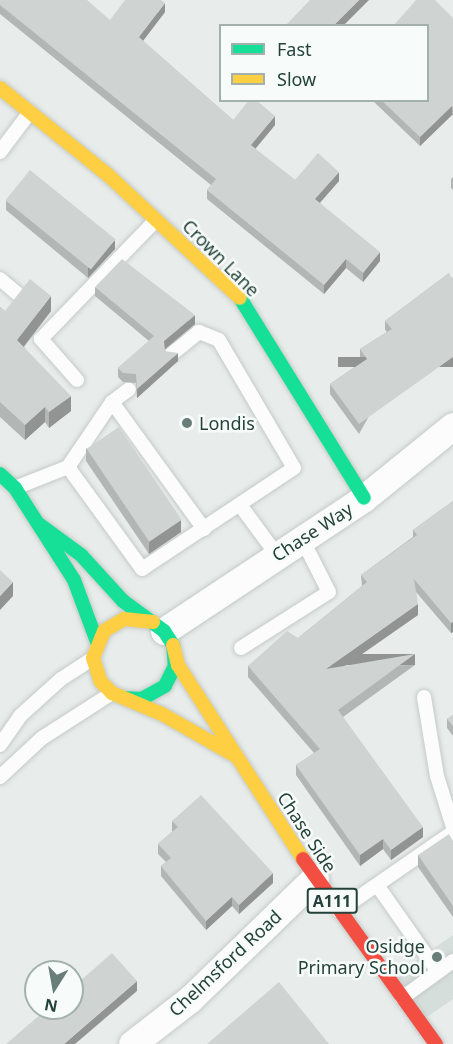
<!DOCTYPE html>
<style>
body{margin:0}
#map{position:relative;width:453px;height:1044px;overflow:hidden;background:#e8edeb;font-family:"Noto Sans",sans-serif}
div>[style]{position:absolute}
.built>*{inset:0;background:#d6dedb}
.roads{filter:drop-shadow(0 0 2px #c5cac8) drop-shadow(0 0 2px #c5cac8)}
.lane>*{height:14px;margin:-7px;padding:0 7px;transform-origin:7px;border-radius:7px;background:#fcfcfc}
.street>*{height:27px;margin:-13.5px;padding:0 13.5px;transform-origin:13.5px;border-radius:13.5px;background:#fcfcfc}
.fast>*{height:14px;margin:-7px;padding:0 7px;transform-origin:7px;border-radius:7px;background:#16e098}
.slow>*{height:14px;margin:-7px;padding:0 7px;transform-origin:7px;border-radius:7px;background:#ffcf43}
.jam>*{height:14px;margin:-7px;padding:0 7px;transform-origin:7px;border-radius:7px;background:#f24e42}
.wall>*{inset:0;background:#b2b6b5}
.shaded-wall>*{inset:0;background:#919493;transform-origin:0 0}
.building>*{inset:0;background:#cfd4d2;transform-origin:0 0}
.dots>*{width:16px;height:16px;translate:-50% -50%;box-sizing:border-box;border:3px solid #f7fbf9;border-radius:50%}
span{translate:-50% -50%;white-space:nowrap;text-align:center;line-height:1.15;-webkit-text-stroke:5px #f7fbf9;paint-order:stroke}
.shield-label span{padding:2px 4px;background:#f7fbf9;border:2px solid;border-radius:4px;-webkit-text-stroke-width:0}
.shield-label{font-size:16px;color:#24423a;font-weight:700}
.street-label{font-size:18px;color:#24423a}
.poi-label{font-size:18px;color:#24423a}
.left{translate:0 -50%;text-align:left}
.right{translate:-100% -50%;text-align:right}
.legend{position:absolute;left:219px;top:24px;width:210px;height:78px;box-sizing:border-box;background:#f7fbf9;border:2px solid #a3b1ad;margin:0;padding:8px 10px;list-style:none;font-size:18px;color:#24423a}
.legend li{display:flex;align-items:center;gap:12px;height:30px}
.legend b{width:30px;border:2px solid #a3b1ad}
.north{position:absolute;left:24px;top:960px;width:60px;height:60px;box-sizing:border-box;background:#f7fbf9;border:2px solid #a3b1ad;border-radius:50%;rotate:191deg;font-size:16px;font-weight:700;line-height:24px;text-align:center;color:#24423a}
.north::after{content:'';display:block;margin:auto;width:21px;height:27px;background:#697e78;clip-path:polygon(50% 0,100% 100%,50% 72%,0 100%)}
</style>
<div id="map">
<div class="built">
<i style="clip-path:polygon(453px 935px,453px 999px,420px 1022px,390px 979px)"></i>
</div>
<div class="roads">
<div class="lane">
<i style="left:0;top:152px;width:50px;rotate:-53.1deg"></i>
<i style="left:0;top:279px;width:23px;rotate:40deg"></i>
<i style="left:77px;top:380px;width:55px;rotate:-131.3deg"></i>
<i style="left:41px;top:339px;width:165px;rotate:-46deg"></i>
<i style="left:112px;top:402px;width:157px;rotate:54.1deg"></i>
<i style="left:68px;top:467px;width:126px;rotate:54deg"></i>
<i style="left:142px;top:569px;width:182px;rotate:-33.6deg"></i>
<i style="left:294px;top:468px;width:148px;rotate:-120.4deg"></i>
<i style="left:219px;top:340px;width:22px;rotate:-158deg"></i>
<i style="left:199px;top:332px;width:35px;rotate:141deg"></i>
<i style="left:15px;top:488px;width:57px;rotate:-21.6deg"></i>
<i style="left:68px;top:467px;width:78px;rotate:-55.9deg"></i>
<i style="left:112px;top:402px;width:21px;rotate:-37deg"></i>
<i style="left:240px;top:505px;width:62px;rotate:53.5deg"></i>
<i style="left:241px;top:648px;width:104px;rotate:-32.5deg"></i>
<i style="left:329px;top:592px;width:59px;rotate:-117deg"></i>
<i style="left:424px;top:697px;width:80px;rotate:80.7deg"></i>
<i style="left:437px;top:776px;width:53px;rotate:72.6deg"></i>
<i style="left:0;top:745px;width:35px;rotate:-55deg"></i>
<i style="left:20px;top:716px;width:55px;rotate:-42.1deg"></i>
<i style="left:61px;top:679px;width:38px;rotate:-33deg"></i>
<i style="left:0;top:777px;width:57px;rotate:-42.9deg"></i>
<i style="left:42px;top:738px;width:83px;rotate:-32.7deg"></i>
<i style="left:377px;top:885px;width:106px;rotate:55deg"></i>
<i style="left:339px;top:911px;width:139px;rotate:-34.7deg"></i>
<i style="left:402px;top:998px;width:63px;rotate:-36deg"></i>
</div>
<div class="street">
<i style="left:164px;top:631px;width:240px;rotate:-33.6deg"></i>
<i style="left:364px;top:498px;width:114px;rotate:-39deg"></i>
<i style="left:132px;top:1044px;width:73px;rotate:-37.8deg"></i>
<i style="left:190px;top:999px;width:174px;rotate:-44.1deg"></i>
</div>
<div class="fast">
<i style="left:240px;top:298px;width:235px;rotate:58.2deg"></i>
<i style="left:0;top:474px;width:21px;rotate:43deg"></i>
<i style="left:15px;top:488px;width:109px;rotate:57.3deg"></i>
<i style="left:74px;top:580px;width:66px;rotate:69.6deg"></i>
<i style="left:40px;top:525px;width:51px;rotate:36.2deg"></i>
<i style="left:81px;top:555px;width:62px;rotate:47.6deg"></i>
<i style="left:123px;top:601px;width:51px;rotate:36.2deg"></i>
<i style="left:164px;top:631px;width:17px;rotate:57deg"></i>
<i style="left:173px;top:645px;width:21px;rotate:85deg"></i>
<i style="left:175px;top:666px;width:22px;rotate:117deg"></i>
<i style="left:165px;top:686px;width:26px;rotate:151deg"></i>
<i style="left:142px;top:699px;width:17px;rotate:-177deg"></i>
</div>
<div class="slow">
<i style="left:0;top:88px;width:139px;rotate:38.9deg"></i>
<i style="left:108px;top:175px;width:180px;rotate:43deg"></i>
<i style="left:153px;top:622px;width:29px;rotate:-174deg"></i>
<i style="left:124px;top:619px;width:23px;rotate:149deg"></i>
<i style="left:104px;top:631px;width:29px;rotate:112deg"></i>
<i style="left:93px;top:658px;width:25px;rotate:72deg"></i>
<i style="left:101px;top:682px;width:16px;rotate:45deg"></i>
<i style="left:112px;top:693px;width:54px;rotate:22.8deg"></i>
<i style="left:162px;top:714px;width:83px;rotate:29.7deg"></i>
<i style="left:173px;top:645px;width:21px;rotate:76deg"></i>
<i style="left:178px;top:665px;width:231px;rotate:57.2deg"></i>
</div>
<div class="jam">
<i style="left:303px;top:859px;width:228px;rotate:54.3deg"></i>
</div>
</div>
<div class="wall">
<i style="clip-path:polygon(0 0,110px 20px,165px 12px,143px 41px,233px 120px,275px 125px,255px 149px,295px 180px,339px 181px,320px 203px,380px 261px,363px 282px,346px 268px,324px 294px,207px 199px,207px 190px,211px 185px,0 14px)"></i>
<i style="clip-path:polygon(453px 18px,453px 116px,452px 115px,420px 146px,372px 100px,428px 100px)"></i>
<i style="clip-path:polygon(453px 177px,453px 190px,451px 188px,451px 179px)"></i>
<i style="clip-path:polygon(6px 201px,115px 249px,88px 278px,6px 210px)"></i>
<i style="clip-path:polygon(449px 273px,359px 434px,330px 394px,330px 384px,362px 362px,360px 358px,360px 349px,387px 332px,385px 330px,385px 321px)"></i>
<i style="clip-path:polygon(95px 287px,195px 324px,165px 349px,165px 351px,178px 361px,137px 398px,136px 383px,123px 382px,118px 377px,118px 368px,149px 341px,95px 296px)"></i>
<i style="clip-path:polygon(0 307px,5px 311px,51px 311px,24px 347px,71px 411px,49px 428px,45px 422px,25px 440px,0 417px)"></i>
<i style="clip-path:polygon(86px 448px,181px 532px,149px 554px,86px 461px)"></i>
<i style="clip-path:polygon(453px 501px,453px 632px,451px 633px,416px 592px,418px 615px,345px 666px,415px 665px,343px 717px,423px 837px,391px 860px,383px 849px,360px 866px,296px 775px,296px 765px,314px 753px,248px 677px,248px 666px,298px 638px,362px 586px,361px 575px,413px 537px,413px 530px)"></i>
<i style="clip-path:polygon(453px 715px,453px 736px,447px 728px,447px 719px)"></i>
<i style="clip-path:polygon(172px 821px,273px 883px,239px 914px,232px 906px,206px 930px,161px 876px,161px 866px,166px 862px,158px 854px,158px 844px,173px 831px,172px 831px)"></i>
<i style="clip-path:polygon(453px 841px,453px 917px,418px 867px,418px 855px)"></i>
</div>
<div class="shaded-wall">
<i style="clip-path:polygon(359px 0,369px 0,343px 26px,333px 26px)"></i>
<i style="clip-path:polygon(165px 3px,165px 12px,139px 46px,139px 37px)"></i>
<i style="clip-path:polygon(452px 106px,452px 115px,420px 146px,420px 137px)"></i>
<i style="clip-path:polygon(275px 116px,275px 125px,251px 154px,251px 145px)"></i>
<i style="clip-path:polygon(339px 172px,339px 181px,315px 208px,315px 199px)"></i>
<i style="clip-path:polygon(115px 240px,115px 249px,88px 278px,88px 268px)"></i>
<i style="clip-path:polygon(380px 252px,380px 261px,363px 282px,363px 273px)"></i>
<i style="clip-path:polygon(346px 259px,346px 268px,324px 294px,324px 285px)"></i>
<i style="clip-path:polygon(51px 296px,51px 311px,17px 355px,17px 340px)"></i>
<i style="clip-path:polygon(195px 315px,195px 324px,164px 350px,164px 341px)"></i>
<i style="clip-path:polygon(178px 353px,178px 361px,137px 398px,137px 389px)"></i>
<i style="left:453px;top:357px;width:10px;height:115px;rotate:90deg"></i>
<i style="clip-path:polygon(71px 396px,71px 411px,49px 428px,49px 412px)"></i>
<i style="clip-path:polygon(45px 407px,45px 422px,25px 440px,25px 425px)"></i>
<i style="clip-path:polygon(181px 520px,181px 532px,149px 554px,149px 541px)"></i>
<i style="clip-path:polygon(13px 582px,13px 596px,0 610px,0 596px)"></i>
<i style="clip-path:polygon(418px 604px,418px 615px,326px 679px,326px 669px)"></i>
<i style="clip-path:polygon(453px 622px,453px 632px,451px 633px,451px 623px)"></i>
<i style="left:415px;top:654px;width:11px;height:95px;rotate:90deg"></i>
<i style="clip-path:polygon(423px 827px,423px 837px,391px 860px,391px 850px)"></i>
<i style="clip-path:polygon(383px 839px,383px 849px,360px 866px,360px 855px)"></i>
<i style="clip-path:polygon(273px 873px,273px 883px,239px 914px,239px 905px)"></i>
<i style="clip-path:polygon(232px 897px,232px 906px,206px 930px,206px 921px)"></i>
<i style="clip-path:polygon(137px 981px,137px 991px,75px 1044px,64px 1044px)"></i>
</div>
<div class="building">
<i style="clip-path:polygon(0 0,87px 0,110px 20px,125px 0,161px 0,165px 3px,139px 37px,233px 120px,249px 100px,256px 100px,275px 116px,251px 145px,295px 180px,318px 153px,339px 172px,315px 199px,380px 252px,363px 273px,346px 259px,324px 285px,207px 190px,216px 179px,0 5px)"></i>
<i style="clip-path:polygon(310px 0,359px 0,333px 26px,285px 26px)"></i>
<i style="clip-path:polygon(416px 0,435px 0,453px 18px,453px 108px,452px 106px,420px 137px,381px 100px,428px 100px,428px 26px,393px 26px)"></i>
<i style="left:30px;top:170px;width:110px;height:39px;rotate:39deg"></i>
<i style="clip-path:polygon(122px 259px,195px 315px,164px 341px,165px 351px,178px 353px,137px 389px,136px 374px,123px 373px,118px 368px,154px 336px,95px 287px)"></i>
<i style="clip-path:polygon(449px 273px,452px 278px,453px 277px,453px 357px,359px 424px,330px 384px,367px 359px,360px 349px,392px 329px,385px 321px)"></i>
<i style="clip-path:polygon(30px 279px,51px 296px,17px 340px,71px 396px,49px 412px,45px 407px,25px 425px,0 402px,0 307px,5px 311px)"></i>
<i style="left:119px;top:427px;width:112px;height:39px;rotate:56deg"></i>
<i style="clip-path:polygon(453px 501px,453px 622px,451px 623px,414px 579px,418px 604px,326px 669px,415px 654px,338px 710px,423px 827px,391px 850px,383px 839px,360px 855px,296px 765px,320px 749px,248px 666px,287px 631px,298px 638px,367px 582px,361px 575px,417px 535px,413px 530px)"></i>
<i style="clip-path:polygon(0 570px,13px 582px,0 596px)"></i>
<i style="clip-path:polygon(453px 715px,453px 726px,447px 719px)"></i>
<i style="clip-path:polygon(201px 795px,273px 873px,239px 905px,232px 897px,206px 921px,161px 866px,171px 858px,158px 844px,178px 827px,172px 821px)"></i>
<i style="clip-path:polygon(449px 834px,453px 841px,453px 906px,418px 855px)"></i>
<i style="clip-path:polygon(112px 953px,137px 981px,64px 1044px,6px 1044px,48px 1008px,72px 1008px,72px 988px)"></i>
<i style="clip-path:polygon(279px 982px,329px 1044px,207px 1044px)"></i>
</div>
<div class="dots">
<i style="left:187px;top:423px;background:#697e78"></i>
<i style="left:437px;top:957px;background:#697e78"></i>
</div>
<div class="shield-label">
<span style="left:332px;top:901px">A111</span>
</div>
<div class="street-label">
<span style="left:221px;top:258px;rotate:45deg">Crown Lane</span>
<span style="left:312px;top:532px;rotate:-33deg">Chase Way</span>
<span style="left:307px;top:832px;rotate:57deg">Chase Side</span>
<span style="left:225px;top:963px;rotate:-43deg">Chelmsford Road</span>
</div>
<div class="poi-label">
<span class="left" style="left:199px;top:423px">Londis</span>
<span class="right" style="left:425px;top:957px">Osidge<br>Primary School</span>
</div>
<ul class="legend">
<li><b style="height:8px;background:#16e098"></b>Fast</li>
<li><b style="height:8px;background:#ffcf43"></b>Slow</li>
</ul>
<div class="north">N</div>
</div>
